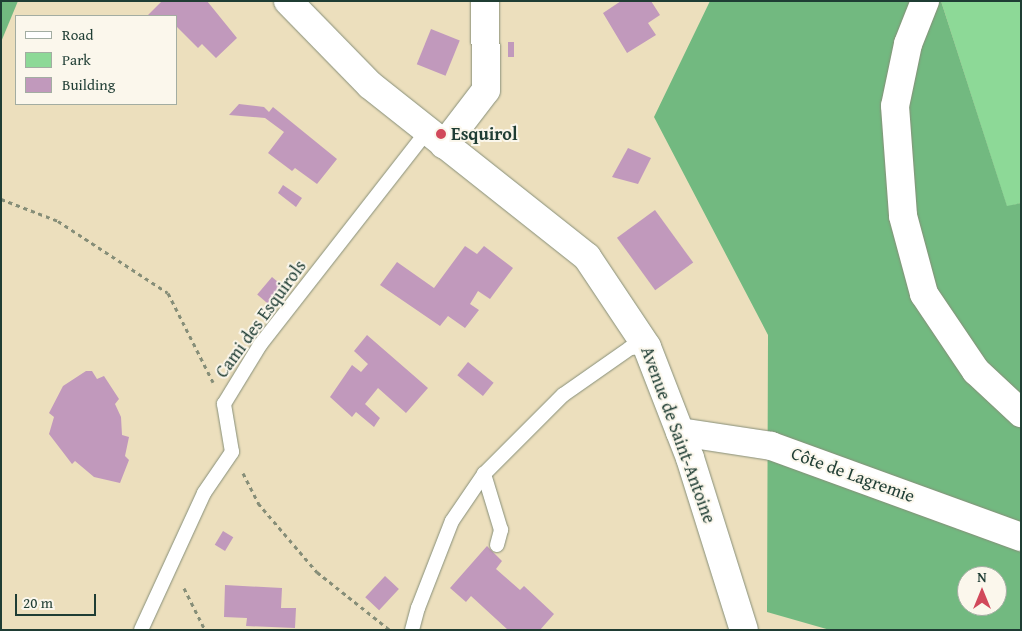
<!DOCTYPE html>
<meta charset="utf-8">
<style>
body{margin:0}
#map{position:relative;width:1022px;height:631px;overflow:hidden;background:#ecdfbd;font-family:"Gentium Book Plus",serif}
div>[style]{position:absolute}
.green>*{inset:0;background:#8dd997}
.forest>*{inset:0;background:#72b980}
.building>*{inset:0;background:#c199bc;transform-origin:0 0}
.path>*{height:3px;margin-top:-1.5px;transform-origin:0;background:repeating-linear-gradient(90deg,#868e78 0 4px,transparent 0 8px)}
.roads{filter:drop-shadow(0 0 1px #868e78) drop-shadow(0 0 1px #868e78)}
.lane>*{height:14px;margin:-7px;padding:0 7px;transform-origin:7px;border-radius:7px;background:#fff}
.street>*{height:28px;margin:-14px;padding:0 14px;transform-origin:14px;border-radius:14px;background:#fff}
.dots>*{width:14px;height:14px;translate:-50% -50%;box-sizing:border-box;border:2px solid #fbf7ec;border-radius:50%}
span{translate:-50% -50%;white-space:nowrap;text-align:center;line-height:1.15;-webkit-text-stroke:4px #fbf7ec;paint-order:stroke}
.poi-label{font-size:18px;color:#1f3d34;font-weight:700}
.left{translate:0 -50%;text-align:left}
.street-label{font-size:18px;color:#1f3d34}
.frame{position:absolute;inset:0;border:2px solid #1f3d34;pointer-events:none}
.legend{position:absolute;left:15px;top:15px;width:162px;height:90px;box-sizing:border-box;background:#fbf7ec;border:1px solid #a3ada2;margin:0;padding:6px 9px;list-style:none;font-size:15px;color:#1f3d34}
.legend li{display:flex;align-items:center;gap:10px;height:25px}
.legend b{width:25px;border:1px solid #a3ada2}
.north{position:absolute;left:957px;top:566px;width:50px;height:50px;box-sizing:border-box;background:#fbf7ec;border:1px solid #a3ada2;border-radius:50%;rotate:0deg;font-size:14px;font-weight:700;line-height:20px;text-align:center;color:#1f3d34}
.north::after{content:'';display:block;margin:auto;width:18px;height:22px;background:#d1495b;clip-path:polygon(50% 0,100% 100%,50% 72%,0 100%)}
.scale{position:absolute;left:15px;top:594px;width:81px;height:22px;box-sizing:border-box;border:2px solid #1f3d34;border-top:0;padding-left:6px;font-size:15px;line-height:18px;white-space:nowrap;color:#1f3d34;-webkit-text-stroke:4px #fbf7ec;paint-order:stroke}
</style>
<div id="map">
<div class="green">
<i style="clip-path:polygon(941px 1px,1021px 1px,1021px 203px,1007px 207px)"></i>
</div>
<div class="forest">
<i style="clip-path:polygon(1px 1px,18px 1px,1px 42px)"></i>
<i style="clip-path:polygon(evenodd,710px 1px,941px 1px,1007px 206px,1021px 203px,1021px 630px,830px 630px,767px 612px,768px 335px,654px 117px,710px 1px,967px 576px,997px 576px,997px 606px,967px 606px,967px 576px)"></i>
</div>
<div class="building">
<i style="clip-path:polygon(162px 1px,207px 1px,237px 38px,216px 58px,202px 44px,198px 48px,176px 26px,176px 16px,148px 15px)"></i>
<i style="clip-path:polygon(621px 1px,651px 1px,660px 15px,648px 23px,656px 35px,627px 53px,603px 13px)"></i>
<i style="left:431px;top:29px;width:31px;height:38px;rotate:22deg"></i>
<i style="left:508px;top:42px;width:6px;height:15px"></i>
<i style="clip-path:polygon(239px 104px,264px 107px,269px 112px,273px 107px,337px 159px,317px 184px,295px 168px,292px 171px,268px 153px,284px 132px,265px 118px,229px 115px)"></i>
<i style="clip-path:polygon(628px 148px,651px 158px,638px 184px,612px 177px)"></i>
<i style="clip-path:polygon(283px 185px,302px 198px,296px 207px,278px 193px)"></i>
<i style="left:655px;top:210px;width:65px;height:47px;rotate:54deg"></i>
<i style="clip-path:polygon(465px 246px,477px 254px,484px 246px,513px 268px,490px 299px,478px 291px,470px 304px,479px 310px,465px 328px,448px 316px,440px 326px,380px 285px,397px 262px,434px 288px)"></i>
<i style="left:272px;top:277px;width:16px;height:23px;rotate:40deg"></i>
<i style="clip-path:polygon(367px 335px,428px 388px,406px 413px,378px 388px,365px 404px,380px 418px,374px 427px,356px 412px,352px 417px,330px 397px,352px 365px,361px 372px,368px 364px,354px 351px)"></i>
<i style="left:468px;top:362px;width:33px;height:17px;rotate:39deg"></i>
<i style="clip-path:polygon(86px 371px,92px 371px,97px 379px,104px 376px,119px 399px,115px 404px,121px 417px,122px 435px,129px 437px,125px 456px,129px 460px,120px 483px,94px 477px,75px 461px,72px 464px,49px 434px,54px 417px,49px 413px,63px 386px)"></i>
<i style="left:223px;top:531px;width:12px;height:16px;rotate:31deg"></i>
<i style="clip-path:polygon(487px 546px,502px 561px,496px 569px,520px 590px,524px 586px,554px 614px,540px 630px,508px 630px,471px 596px,466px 602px,450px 588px)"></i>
<i style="left:385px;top:576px;width:19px;height:29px;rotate:43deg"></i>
<i style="clip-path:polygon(225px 585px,282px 588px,281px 608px,296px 608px,295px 628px,246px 626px,247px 618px,224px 617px)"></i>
</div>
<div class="path">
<i style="left:1px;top:199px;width:61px;rotate:21.1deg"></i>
<i style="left:58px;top:221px;width:131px;rotate:33.2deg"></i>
<i style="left:168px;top:293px;width:100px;rotate:63.2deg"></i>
<i style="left:243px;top:473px;width:34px;rotate:63deg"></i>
<i style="left:258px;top:503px;width:91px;rotate:49.5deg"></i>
<i style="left:317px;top:572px;width:93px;rotate:38.5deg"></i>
<i style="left:184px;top:588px;width:47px;rotate:63.4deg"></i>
</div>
<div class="roads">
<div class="lane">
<i style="left:497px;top:545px;width:16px;rotate:-75deg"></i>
<i style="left:501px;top:530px;width:59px;rotate:-106.9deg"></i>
<i style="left:484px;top:474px;width:112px;rotate:-45deg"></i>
<i style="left:563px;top:395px;width:82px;rotate:-35deg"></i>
<i style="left:630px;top:348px;width:17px;rotate:-3deg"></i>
<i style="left:141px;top:630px;width:151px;rotate:-65.3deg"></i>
<i style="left:204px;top:493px;width:50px;rotate:-55.7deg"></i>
<i style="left:232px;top:452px;width:49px;rotate:-99.5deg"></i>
<i style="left:224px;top:404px;width:69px;rotate:-58.6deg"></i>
<i style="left:260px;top:345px;width:271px;rotate:-52deg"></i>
<i style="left:412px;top:630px;width:23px;rotate:-75deg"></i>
<i style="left:418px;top:608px;width:93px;rotate:-68.7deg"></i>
<i style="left:452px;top:521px;width:57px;rotate:-55.8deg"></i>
</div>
<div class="street">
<i style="left:288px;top:1px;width:117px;rotate:45.7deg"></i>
<i style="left:370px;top:85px;width:277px;rotate:38.4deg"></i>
<i style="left:587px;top:257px;width:108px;rotate:56.3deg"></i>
<i style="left:647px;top:347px;width:119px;rotate:68.8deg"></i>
<i style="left:690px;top:458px;width:180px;rotate:72.6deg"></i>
<i style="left:925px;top:1px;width:46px;rotate:111.6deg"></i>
<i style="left:908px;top:44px;width:63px;rotate:101.8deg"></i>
<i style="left:895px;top:106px;width:110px;rotate:85.8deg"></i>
<i style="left:903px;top:216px;width:81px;rotate:74.9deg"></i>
<i style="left:924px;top:294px;width:93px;rotate:56deg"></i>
<i style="left:976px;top:371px;width:62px;rotate:43deg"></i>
<i style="left:444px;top:145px;width:69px;rotate:-52.6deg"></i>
<i style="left:486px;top:90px;width:89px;rotate:-90.6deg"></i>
<i style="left:680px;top:432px;width:92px;rotate:8.7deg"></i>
<i style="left:771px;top:446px;width:266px;rotate:20deg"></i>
</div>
</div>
<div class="dots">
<i style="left:441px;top:134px;background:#d1495b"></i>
</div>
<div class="poi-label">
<span class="left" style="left:451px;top:134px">Esquirol</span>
</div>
<div class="street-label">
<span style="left:261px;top:319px;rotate:-54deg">Cami des Esquirols</span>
<span style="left:678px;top:435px;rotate:70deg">Avenue de Saint-Antoine</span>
<span style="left:853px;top:475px;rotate:20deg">Côte de Lagremie</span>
</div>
<div class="frame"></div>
<ul class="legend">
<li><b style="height:6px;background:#fff"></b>Road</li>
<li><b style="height:14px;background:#8dd997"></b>Park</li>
<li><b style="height:14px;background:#c199bc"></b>Building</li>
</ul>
<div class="north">N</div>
<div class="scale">20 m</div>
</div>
